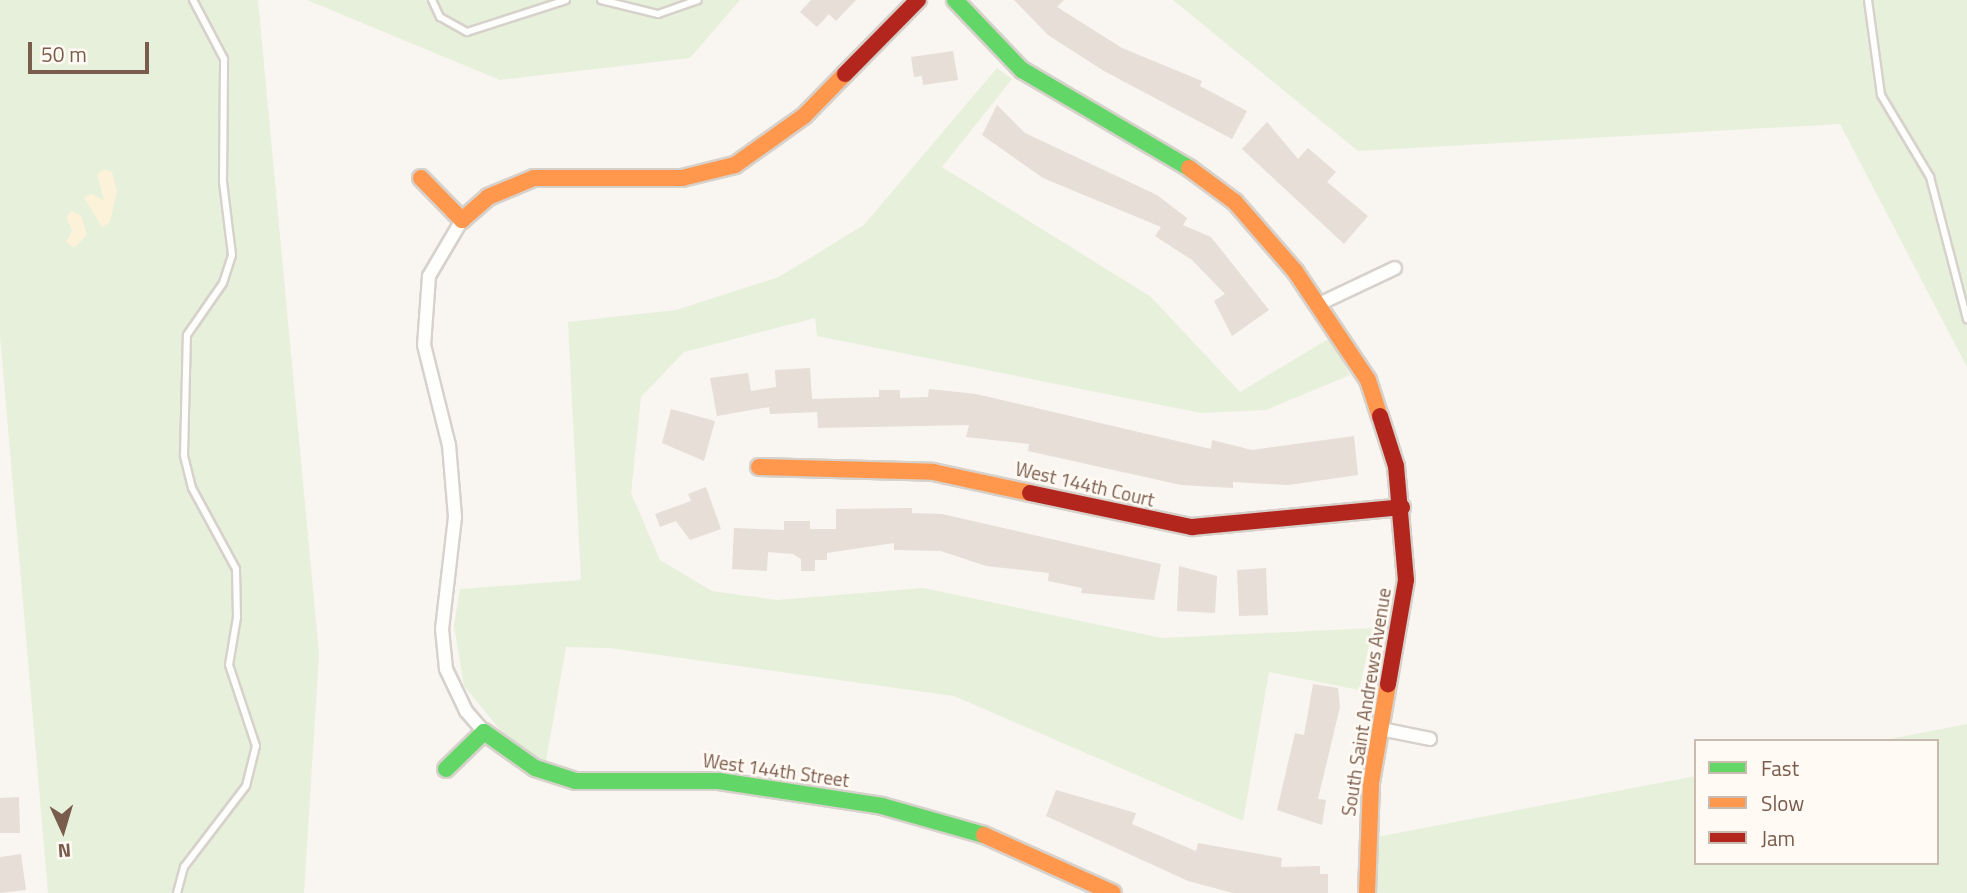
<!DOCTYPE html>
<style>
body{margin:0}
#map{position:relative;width:1967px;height:893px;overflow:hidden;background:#f9f5f0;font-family:"Titillium Web",sans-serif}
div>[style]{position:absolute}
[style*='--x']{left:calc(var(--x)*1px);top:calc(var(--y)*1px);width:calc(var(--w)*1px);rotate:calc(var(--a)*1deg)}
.green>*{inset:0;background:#e7f0db}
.sand>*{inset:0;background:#fbf2d9}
.building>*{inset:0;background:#e6ded7}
.roads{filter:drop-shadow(2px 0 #d7d1cb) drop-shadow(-2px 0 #d7d1cb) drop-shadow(0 2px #d7d1cb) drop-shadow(0 -2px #d7d1cb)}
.lane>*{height:6px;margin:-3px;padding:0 3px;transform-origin:3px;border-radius:3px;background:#fefefd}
.street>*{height:12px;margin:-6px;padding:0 6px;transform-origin:6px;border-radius:6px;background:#fefefd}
.fast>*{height:16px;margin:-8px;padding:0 8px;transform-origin:8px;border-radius:8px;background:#63d668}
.slow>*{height:16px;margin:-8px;padding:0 8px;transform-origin:8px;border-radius:8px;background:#ff974d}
.jam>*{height:16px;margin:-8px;padding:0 8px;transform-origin:8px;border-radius:8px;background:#b3261e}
span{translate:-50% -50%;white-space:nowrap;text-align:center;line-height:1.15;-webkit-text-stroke:5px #fffaf3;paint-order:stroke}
.street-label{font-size:19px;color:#7a5c4d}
.legend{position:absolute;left:1694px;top:739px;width:245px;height:126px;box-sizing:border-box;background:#fffaf3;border:2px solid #cabbb1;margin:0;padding:9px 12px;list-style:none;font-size:21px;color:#7a5c4d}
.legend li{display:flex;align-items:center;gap:14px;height:35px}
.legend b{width:35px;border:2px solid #cabbb1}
.north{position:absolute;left:28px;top:795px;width:70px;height:70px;-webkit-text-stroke:5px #fffaf3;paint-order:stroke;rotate:176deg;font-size:19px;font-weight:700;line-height:28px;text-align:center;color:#7a5c4d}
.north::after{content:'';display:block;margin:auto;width:24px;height:32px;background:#7a5c4d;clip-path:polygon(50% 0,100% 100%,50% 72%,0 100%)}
.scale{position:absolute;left:28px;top:42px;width:121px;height:32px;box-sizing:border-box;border:4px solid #7a5c4d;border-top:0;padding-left:9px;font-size:21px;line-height:24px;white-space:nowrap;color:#7a5c4d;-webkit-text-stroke:5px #fffaf3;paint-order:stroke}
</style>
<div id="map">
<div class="green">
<i style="clip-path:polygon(0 0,258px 0,319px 654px,304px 893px,48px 893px,0 335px)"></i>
<i style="clip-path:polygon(307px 0,740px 0,690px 58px,500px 80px)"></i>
<i style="clip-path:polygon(1173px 0,1967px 0,1967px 367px,1840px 124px,1358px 151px)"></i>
<i style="clip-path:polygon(997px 68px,1012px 79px,942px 167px,1151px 297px,1240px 392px,1330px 338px,1350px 375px,1266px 410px,1201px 413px,817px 336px,815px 318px,684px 352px,641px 397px,631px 493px,660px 560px,712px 591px,777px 600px,923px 588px,1162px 638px,1373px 628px,1359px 690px,1269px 672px,1243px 821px,954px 696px,609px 648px,566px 647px,546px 761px,511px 743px,464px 686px,454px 626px,460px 589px,581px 580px,568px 322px,676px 310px,779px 277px,864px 225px)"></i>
<i style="clip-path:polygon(1967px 724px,1967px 893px,1367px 893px,1366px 839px,1696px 776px,1696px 863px,1937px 863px,1937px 741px,1880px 741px)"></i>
</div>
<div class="sand">
<i style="clip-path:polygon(104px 169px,112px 172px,117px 191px,110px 222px,102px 227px,84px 198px,91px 194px,104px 200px,97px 174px)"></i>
<i style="clip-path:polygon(72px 211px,81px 216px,87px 235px,74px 248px,66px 242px,72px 231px,66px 217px)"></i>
</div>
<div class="building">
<i style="clip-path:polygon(811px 0,856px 0,836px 21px,829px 14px,817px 27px,800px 12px)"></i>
<i style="clip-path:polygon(1014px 0,1064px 0,1057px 7px,1122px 48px,1202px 81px,1200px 86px,1247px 111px,1232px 139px,1104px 71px,1048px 35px)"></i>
<i style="clip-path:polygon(953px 51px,958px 80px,923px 85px,922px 76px,914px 77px,911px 57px)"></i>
<i style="clip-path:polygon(997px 105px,1025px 133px,1157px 195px,1187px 218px,1183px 225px,1211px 237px,1269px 310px,1232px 336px,1214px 301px,1225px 294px,1192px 260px,1155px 236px,1161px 227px,1043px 178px,982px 135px)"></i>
<i style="clip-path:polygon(1267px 122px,1298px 159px,1308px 148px,1336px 172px,1327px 182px,1368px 216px,1344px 244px,1242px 149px)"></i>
<i style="clip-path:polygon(810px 368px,812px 399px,879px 397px,879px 390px,900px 390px,900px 398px,928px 397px,929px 389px,976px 394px,1211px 449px,1212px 440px,1252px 450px,1354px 436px,1358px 475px,1288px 485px,1233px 482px,1233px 488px,1181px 485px,1028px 451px,1029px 444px,966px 437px,969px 425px,818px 428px,817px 412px,770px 414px,769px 407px,717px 416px,710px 378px,748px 373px,751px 391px,776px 387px,775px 370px)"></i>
<i style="clip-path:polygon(671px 409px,715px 421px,704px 461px,662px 443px)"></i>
<i style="clip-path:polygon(706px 487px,721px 529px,690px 540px,676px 521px,660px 527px,655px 514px,691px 501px,688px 494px)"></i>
<i style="clip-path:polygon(912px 508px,912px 513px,942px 514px,1161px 564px,1154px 600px,1081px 593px,1082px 588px,1048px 581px,1049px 573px,986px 566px,941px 551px,894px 550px,894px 543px,827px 553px,827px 560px,815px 560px,815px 571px,801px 571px,801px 559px,793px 554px,768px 552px,767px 571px,732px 569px,734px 528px,784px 530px,784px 521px,810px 521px,810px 529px,836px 529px,836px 509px)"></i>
<i style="clip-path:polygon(1179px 566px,1217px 576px,1215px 613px,1177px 611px)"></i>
<i style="clip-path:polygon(1266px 568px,1268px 615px,1239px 616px,1237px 570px)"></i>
<i style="clip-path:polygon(1313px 684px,1338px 688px,1340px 707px,1318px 799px,1326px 800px,1322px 825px,1277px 810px,1295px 733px,1304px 735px)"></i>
<i style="clip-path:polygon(1056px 790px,1136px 813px,1132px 824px,1196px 851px,1198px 843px,1282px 858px,1281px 867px,1320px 866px,1320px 874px,1328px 874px,1328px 893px,1233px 893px,1188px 881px,1046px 816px)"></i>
<i style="clip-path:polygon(19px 797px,20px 833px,0 833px,0 798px)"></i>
<i style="clip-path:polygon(21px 854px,26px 890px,0 893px,0 857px)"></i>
</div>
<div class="roads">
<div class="lane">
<i style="--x:432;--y:0;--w:19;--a:65"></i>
<i style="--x:440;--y:17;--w:31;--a:29"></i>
<i style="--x:467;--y:32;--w:104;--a:-17.9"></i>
<i style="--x:601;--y:0;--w:59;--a:13.8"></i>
<i style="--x:658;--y:14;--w:42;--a:-19.3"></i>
<i style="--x:1868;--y:0;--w:96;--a:82.2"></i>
<i style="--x:1881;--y:95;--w:96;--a:59.1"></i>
<i style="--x:1930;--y:177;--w:147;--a:75.4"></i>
<i style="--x:177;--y:893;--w:27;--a:-75"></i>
<i style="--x:184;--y:867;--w:102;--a:-52.6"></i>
<i style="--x:246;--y:786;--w:41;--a:-76"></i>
<i style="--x:256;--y:746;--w:85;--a:-108.4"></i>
<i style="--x:229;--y:665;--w:49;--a:-80.5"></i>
<i style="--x:237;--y:617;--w:48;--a:-91.2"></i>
<i style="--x:236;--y:569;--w:92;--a:-118.5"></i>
<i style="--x:192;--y:488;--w:34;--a:-104"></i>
<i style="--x:184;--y:455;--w:120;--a:-88.6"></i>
<i style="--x:187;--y:335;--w:63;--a:-55.3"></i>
<i style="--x:223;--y:283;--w:29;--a:-72"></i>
<i style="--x:232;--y:255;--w:74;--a:-97"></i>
<i style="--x:223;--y:182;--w:123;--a:-89.5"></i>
<i style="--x:224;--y:59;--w:67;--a:-117.7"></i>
</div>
<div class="street">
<i style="--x:462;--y:220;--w:65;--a:120.5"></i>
<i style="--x:429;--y:276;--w:69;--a:94.1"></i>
<i style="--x:424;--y:345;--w:103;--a:76"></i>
<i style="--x:449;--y:445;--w:72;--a:85.2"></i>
<i style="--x:455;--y:517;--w:113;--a:96.6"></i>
<i style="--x:442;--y:629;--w:40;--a:84.3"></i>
<i style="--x:446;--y:669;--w:47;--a:64.5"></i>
<i style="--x:466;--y:711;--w:28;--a:49"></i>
<i style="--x:1319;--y:304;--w:84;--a:-25.3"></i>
<i style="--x:1381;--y:729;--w:50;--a:11.5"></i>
</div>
<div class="fast">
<i style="--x:955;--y:0;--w:97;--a:46.3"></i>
<i style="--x:1022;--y:70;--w:194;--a:30.4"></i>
<i style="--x:446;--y:769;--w:53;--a:-44.2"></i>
<i style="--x:484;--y:732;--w:62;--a:35.2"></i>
<i style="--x:535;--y:768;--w:43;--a:17.6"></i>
<i style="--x:576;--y:781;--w:143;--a:0"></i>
<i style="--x:719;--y:781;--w:165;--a:8.7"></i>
<i style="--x:882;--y:806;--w:106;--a:15.9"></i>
</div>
<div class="slow">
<i style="--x:1189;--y:168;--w:57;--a:36.5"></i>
<i style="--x:1235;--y:202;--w:91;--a:49"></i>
<i style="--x:1295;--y:271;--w:131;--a:56.2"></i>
<i style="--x:1368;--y:380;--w:38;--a:72"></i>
<i style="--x:421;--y:178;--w:59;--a:45.7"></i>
<i style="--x:462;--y:220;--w:35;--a:-41"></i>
<i style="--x:488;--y:197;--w:50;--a:-22.4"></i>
<i style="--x:534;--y:178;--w:148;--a:0"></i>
<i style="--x:682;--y:178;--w:55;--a:-13.8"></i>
<i style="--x:735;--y:165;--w:85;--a:-35.4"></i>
<i style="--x:804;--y:116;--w:59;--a:-45.7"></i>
<i style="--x:759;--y:467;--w:174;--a:1.6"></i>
<i style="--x:933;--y:472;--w:99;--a:12.2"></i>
<i style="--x:984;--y:835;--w:141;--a:24.2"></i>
<i style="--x:1367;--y:893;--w:110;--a:-87.9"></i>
<i style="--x:1371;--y:783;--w:100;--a:-80.3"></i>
</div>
<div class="jam">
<i style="--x:845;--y:74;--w:104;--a:-45.4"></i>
<i style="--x:1380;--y:416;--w:52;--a:72.3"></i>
<i style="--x:1396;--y:466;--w:114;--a:85"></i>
<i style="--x:1406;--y:580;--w:106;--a:99.8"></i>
<i style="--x:1030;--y:493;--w:166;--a:11.9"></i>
<i style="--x:1192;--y:527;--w:211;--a:-5.4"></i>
</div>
</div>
<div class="street-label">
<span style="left:1085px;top:484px;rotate:13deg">West 144th Court</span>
<span style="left:1366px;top:702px;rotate:-81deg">South Saint Andrews Avenue</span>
<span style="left:776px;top:770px;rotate:8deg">West 144th Street</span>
</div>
<ul class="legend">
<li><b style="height:9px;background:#63d668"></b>Fast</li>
<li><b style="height:9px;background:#ff974d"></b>Slow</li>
<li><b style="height:9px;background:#b3261e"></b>Jam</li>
</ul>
<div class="north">N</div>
<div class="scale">50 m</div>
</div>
